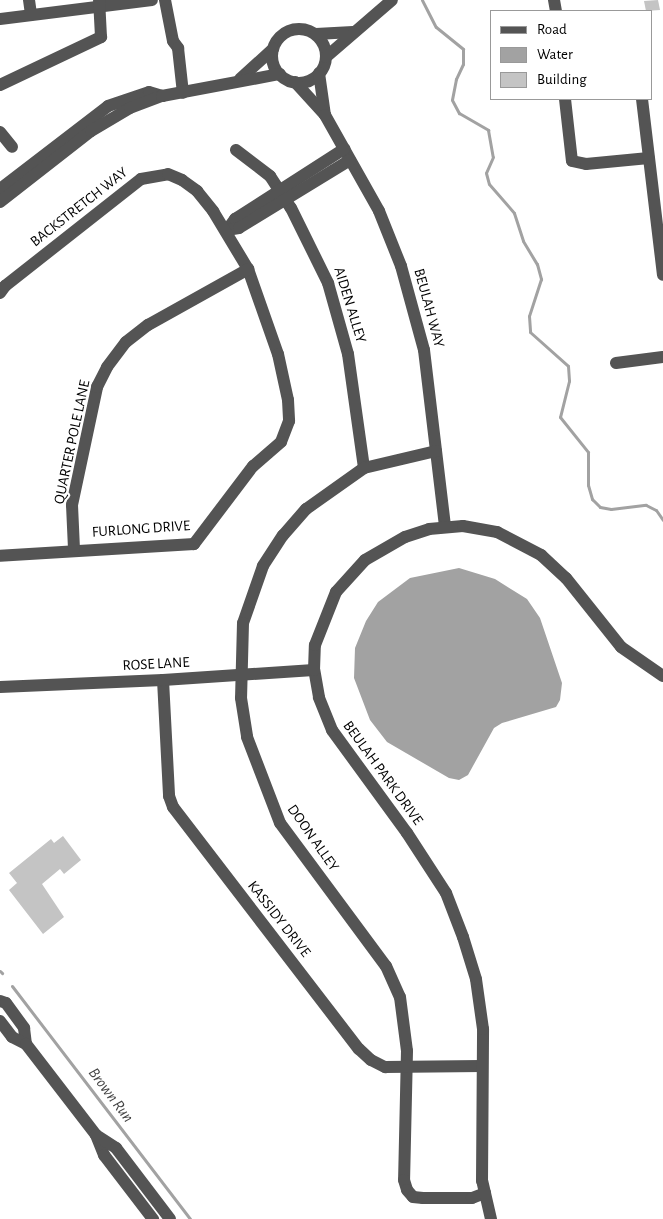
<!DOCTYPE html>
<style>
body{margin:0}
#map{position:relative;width:663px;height:1219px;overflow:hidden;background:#fff;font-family:"Alegreya Sans",sans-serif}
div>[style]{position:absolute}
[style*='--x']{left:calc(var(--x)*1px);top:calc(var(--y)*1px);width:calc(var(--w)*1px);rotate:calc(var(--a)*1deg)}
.water>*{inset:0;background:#a2a2a2}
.stream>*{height:3px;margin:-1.5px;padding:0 1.5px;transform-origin:1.5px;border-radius:1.5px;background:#a2a2a2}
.building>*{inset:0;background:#c4c4c4}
.minor>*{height:12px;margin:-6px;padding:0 6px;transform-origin:6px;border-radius:6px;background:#545454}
.minor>.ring{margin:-6px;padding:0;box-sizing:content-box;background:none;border:12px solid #545454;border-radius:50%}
span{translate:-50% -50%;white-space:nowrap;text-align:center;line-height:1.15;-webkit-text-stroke:4px #fff;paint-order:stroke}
.street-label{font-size:15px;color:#000}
.water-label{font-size:16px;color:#434343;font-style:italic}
.legend{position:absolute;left:490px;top:10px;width:162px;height:90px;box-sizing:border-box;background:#fff;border:1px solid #999;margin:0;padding:6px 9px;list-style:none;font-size:15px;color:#000}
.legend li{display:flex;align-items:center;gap:10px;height:25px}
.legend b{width:25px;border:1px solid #999}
</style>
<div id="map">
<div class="water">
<i style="clip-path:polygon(459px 568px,495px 579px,527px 599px,540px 618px,562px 683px,560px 700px,556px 707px,502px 723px,494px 728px,468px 775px,459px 780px,449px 778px,387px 742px,370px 720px,354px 678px,355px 648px,366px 621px,378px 602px,410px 578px)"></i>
</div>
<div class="stream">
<i style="--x:422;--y:0;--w:30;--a:63"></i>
<i style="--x:436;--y:27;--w:35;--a:39"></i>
<i style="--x:463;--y:49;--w:15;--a:90"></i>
<i style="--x:463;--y:64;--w:17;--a:115"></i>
<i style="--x:456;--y:79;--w:21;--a:101"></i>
<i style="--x:452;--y:100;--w:15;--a:62"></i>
<i style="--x:459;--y:113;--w:34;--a:30"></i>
<i style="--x:488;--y:130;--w:27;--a:80"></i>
<i style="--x:493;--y:157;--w:17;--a:114"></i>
<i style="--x:486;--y:173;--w:11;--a:75"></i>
<i style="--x:489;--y:184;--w:38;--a:49"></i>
<i style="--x:514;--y:213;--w:29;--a:72"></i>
<i style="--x:523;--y:241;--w:27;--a:59"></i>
<i style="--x:537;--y:264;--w:16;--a:75"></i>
<i style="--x:541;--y:279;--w:39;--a:108"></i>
<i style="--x:529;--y:316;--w:16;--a:86"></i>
<i style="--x:530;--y:332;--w:51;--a:41.8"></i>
<i style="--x:568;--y:366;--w:15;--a:86"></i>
<i style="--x:569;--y:381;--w:37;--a:104"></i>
<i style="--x:560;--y:417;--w:45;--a:51.3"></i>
<i style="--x:588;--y:452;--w:33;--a:90"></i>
<i style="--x:588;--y:485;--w:15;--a:74"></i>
<i style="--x:592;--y:499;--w:11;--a:45"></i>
<i style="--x:600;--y:507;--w:11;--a:10"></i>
<i style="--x:611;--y:509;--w:35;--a:-7"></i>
<i style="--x:646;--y:505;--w:11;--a:27"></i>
<i style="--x:656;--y:510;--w:12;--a:55"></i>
<i style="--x:0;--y:971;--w:3;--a:45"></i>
<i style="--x:12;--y:986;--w:293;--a:52.6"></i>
</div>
<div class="building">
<i style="clip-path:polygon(658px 0,660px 10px,646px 11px,644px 1px)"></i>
<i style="clip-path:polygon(63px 836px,81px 860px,64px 874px,60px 869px,42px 884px,64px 917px,43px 934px,9px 890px,17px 883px,9px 873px,51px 839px,54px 843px)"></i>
</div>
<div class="minor">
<i style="--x:29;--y:0;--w:15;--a:82"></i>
<i style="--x:165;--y:0;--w:42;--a:79"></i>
<i style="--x:173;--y:41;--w:9;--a:54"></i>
<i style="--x:178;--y:48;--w:45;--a:83.7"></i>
<i style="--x:554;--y:0;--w:11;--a:80"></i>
<i style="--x:0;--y:19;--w:153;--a:-7.1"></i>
<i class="ring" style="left:272px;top:29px;width:42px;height:42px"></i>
<i style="--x:316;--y:34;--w:37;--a:-3"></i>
<i style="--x:326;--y:57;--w:87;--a:-40.8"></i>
<i style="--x:319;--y:73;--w:42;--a:81.9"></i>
<i style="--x:240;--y:79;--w:45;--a:-42.3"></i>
<i style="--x:295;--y:82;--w:45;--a:47.7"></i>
<i style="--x:325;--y:115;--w:110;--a:60.6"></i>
<i style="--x:379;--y:211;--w:59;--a:68.2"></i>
<i style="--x:401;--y:266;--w:87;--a:74.7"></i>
<i style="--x:424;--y:350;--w:177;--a:83.2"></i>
<i style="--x:0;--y:85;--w:112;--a:-25.4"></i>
<i style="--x:101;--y:37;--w:37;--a:-93"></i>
<i style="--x:565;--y:99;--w:62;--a:83.6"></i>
<i style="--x:572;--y:161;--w:14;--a:12"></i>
<i style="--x:586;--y:164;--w:63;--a:-5.4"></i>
<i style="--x:642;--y:99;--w:177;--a:83.2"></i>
<i style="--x:0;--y:132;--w:19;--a:51"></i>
<i style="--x:236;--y:150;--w:43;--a:37.4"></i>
<i style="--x:270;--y:176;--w:38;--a:57"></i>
<i style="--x:291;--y:208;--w:84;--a:63.7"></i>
<i style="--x:328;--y:283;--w:74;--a:74.3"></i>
<i style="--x:348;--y:354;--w:115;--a:82"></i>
<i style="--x:0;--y:189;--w:136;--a:-37.5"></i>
<i style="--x:108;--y:106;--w:43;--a:-18.9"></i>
<i style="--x:149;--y:92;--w:14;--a:17"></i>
<i style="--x:0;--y:202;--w:115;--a:-38"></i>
<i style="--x:91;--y:131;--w:45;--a:-30.5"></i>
<i style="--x:130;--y:108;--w:34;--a:-21"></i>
<i style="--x:162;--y:96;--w:120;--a:-10.6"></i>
<i style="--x:227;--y:230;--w:14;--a:-54"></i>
<i style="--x:235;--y:219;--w:130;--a:-32.7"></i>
<i style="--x:227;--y:230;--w:12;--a:-9"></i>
<i style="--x:239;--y:228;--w:130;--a:-31.5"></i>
<i style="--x:0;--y:293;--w:9;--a:-54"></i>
<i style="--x:5;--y:286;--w:173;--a:-38.2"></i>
<i style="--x:141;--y:179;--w:27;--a:-10"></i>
<i style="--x:168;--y:174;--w:15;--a:23"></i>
<i style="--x:182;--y:180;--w:19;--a:36"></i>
<i style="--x:197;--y:191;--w:26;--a:51"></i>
<i style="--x:213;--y:211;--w:68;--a:58.9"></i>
<i style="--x:248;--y:269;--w:90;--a:70.6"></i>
<i style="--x:278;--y:354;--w:47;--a:77.7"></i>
<i style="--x:288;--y:400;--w:21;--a:87"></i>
<i style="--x:289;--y:421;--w:22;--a:111"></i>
<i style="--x:281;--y:442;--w:37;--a:139"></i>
<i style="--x:253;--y:466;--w:98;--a:127.1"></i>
<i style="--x:194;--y:544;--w:194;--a:176.5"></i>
<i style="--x:616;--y:363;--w:47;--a:-7.3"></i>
<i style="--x:436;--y:451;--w:74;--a:166.7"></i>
<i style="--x:364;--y:468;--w:71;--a:144.7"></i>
<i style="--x:306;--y:509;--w:35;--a:131"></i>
<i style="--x:283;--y:535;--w:37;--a:123"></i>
<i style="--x:263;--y:566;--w:60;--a:109.3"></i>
<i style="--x:243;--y:623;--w:75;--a:91.5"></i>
<i style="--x:241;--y:698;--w:39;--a:81"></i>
<i style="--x:247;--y:737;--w:92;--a:69"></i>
<i style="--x:280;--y:823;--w:178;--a:53.5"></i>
<i style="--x:386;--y:966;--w:34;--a:66"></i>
<i style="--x:400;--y:997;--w:54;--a:82.6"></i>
<i style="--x:407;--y:1051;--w:129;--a:91.3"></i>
<i style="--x:404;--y:1180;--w:10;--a:73"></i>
<i style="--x:407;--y:1190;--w:9;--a:49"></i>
<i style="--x:413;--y:1197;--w:10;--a:6"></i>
<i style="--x:423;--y:1198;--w:49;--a:0"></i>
<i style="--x:472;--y:1198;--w:14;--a:-21"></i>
<i style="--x:74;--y:549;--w:44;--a:-92.6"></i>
<i style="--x:72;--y:505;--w:121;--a:-78"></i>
<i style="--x:97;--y:387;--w:22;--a:-63"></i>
<i style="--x:107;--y:367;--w:31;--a:-53"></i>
<i style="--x:126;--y:342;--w:28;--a:-38"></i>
<i style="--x:148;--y:325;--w:115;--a:-29.2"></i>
<i style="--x:163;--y:680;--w:116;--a:87"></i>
<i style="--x:169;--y:796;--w:12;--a:70"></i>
<i style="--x:173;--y:807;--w:305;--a:52.5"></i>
<i style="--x:359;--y:1049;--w:16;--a:43"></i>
<i style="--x:371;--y:1060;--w:16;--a:27"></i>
<i style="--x:385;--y:1067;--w:97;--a:-0.6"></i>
<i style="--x:0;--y:687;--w:163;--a:-2.5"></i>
<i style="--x:163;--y:680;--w:151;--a:-3.8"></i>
<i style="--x:0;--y:1001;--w:6;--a:18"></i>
<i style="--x:6;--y:1003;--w:31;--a:54"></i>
<i style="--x:24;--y:1028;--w:16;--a:83"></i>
<i style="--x:0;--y:1021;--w:20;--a:53"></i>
<i style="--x:12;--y:1037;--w:16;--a:27"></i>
<i style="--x:26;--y:1044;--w:115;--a:52.4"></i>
<i style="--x:96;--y:1135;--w:22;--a:68"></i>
<i style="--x:104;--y:1155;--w:81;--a:52.6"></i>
<i style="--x:96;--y:1135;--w:24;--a:33"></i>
<i style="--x:116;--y:1148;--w:89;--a:52.7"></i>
<i style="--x:491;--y:1219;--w:39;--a:-103"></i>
<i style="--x:482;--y:1181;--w:152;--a:-89.6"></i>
<i style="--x:483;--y:1029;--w:50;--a:-98"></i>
<i style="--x:476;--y:979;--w:44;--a:-107.2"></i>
<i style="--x:463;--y:937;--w:47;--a:-111.1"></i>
<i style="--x:446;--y:893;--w:72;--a:-123"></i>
<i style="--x:407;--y:833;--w:127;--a:-126.1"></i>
<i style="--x:332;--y:730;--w:35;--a:-112"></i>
<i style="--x:319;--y:697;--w:27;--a:-100"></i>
<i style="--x:314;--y:670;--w:25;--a:-88"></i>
<i style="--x:315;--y:645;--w:57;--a:-68.4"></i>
<i style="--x:336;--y:592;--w:43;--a:-47.8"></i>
<i style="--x:365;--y:560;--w:46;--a:-29.9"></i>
<i style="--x:405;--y:537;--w:25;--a:-18"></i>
<i style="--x:429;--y:529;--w:34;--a:-5"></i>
<i style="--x:463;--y:526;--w:35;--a:10"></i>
<i style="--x:497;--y:532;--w:50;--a:27.6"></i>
<i style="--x:541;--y:555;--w:34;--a:43"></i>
<i style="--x:566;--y:578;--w:88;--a:51.4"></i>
<i style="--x:621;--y:647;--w:51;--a:34.6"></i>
</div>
<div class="street-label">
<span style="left:79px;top:207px;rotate:-38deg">BACKSTRETCH WAY</span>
<span style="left:350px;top:305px;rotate:73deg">AIDEN ALLEY</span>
<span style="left:429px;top:308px;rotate:75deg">BEULAH WAY</span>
<span style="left:72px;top:442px;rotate:-78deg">QUARTER POLE LANE</span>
<span style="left:141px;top:529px;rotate:-4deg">FURLONG DRIVE</span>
<span style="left:156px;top:664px;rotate:-3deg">ROSE LANE</span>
<span style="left:383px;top:773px;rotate:54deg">BEULAH PARK DRIVE</span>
<span style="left:313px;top:838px;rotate:55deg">DOON ALLEY</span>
<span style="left:279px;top:919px;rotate:52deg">KASSIDY DRIVE</span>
</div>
<div class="water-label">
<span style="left:111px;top:1095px;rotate:53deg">Brown Run</span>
</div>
<ul class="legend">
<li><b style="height:6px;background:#545454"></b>Road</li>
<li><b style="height:14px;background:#a2a2a2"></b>Water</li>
<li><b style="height:14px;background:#c4c4c4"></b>Building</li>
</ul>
</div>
